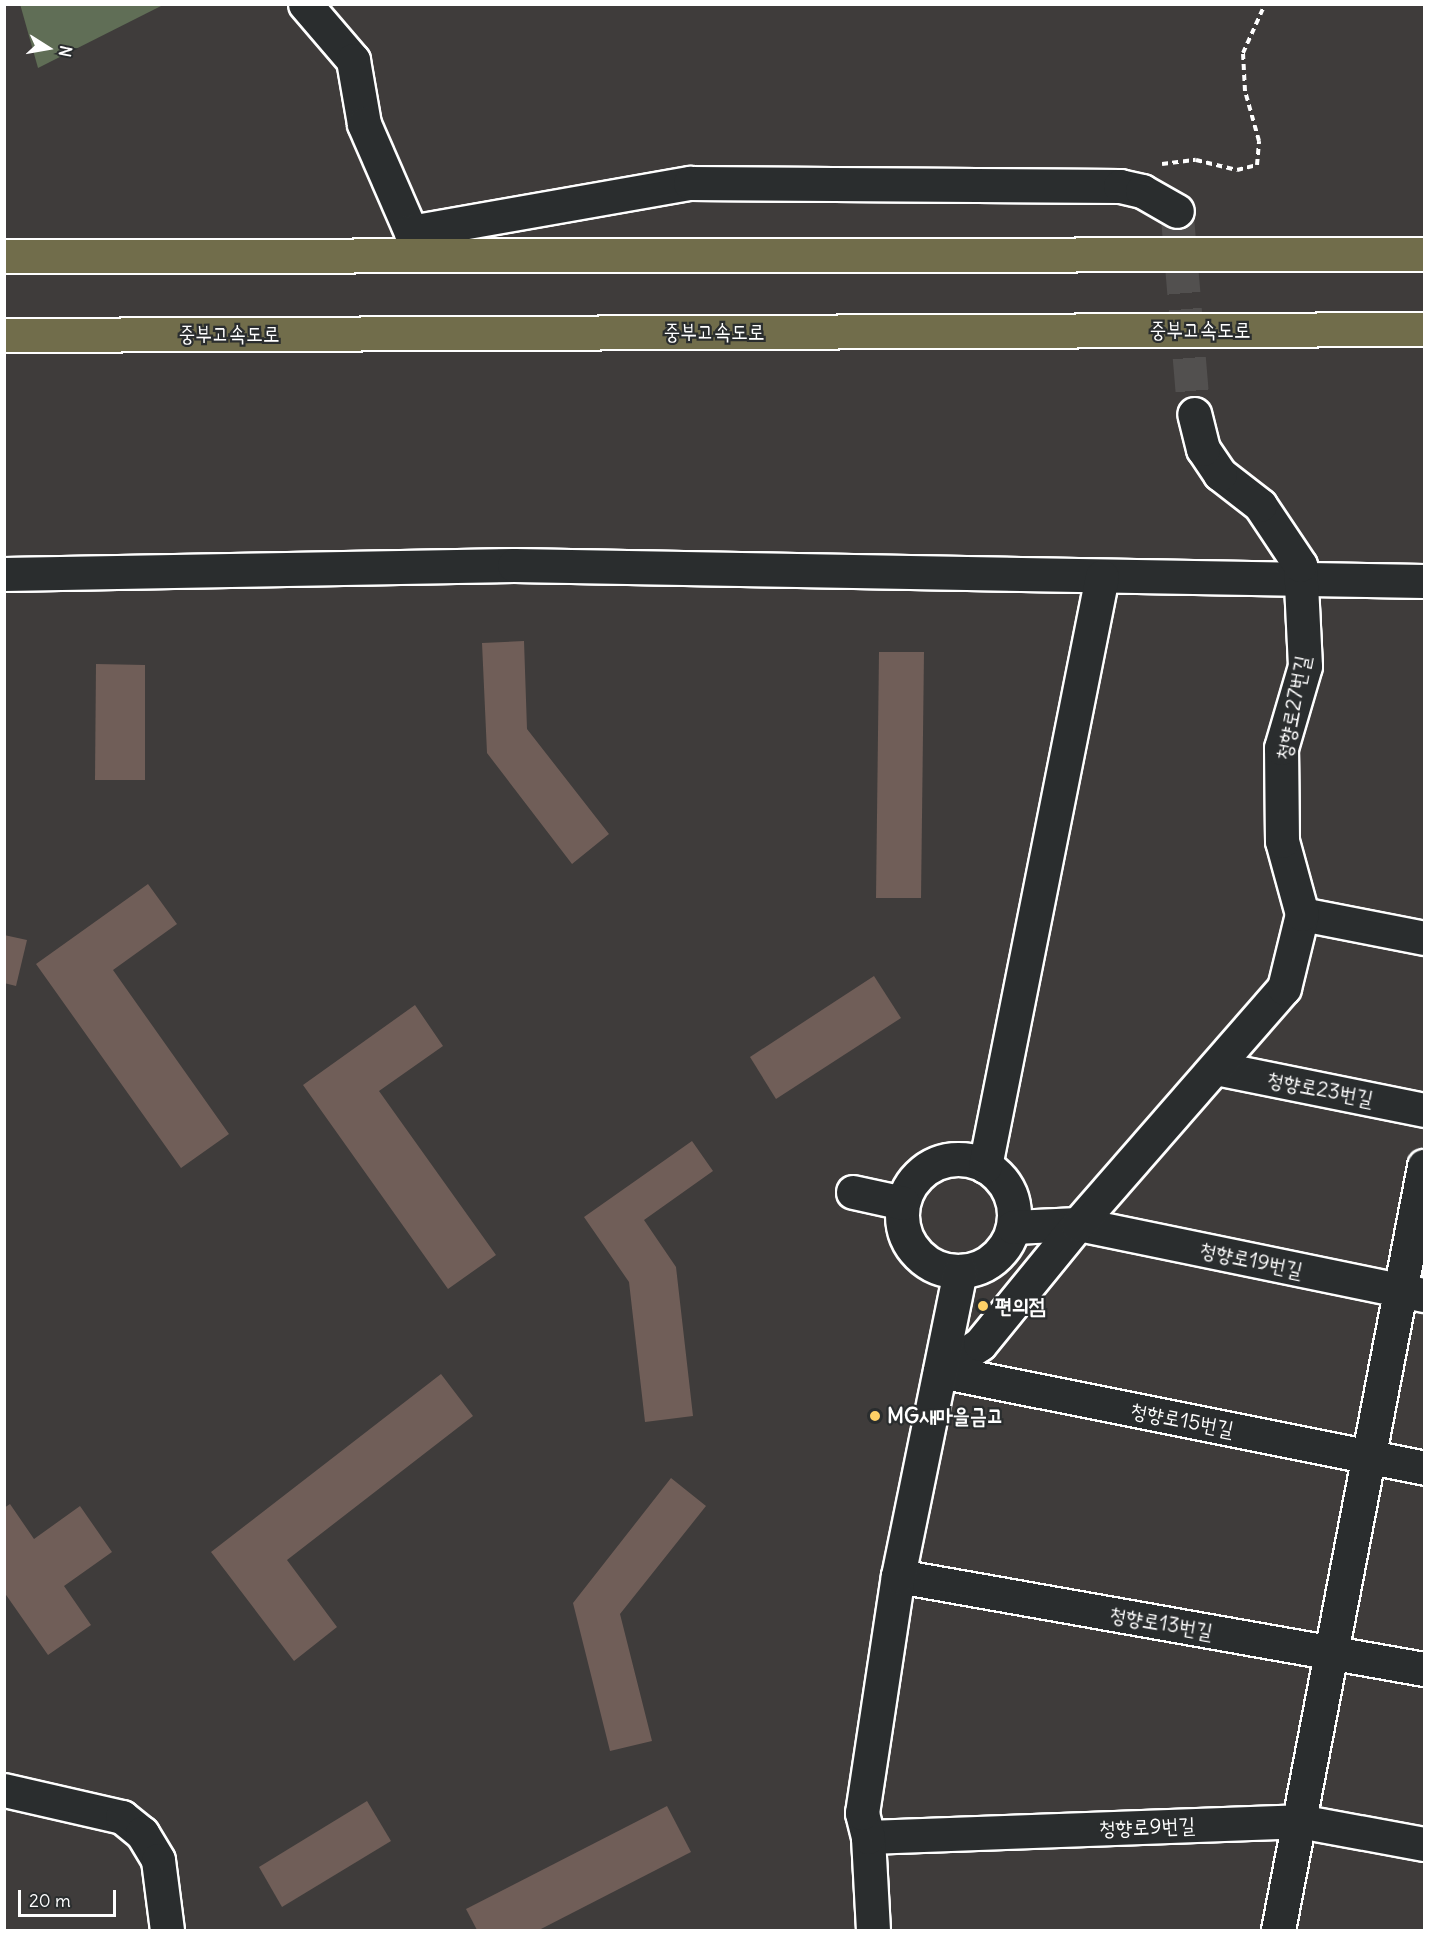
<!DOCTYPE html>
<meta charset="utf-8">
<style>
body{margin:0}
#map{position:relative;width:1429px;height:1935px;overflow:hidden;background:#3f3c3b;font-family:Delius,"Poor Story",sans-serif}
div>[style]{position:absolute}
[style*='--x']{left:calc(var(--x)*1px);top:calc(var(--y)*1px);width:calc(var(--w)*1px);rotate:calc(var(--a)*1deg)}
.green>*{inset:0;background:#606e56}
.building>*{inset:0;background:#705e58}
.minor-tunnel>*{height:33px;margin-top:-16.5px;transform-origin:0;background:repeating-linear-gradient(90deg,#52504f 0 33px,transparent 0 49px)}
.path>*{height:4px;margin-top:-2px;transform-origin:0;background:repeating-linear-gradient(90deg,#fff 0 6px,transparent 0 10.5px)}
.roads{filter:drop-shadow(2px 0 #fff) drop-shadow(-2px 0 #fff) drop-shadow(0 2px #fff) drop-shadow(0 -2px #fff)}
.minor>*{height:33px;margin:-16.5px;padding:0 16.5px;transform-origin:16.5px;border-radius:16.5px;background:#2a2d2e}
.minor>.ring{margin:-16.5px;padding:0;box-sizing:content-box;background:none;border:33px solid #2a2d2e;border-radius:50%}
.highway>*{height:33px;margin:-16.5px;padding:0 16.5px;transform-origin:16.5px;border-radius:16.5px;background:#716d4b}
.dots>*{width:16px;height:16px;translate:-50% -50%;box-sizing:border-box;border:3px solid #2a2d2e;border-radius:50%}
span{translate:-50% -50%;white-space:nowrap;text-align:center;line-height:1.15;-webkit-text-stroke:4.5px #2a2d2e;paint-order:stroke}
.street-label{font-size:21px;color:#fff}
.poi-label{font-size:21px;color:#fff;font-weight:700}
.left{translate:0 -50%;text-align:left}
.frame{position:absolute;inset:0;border:6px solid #fff;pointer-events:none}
.north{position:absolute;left:18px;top:18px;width:60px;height:60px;-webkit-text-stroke:4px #2a2d2e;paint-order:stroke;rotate:101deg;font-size:16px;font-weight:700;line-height:24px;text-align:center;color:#fff}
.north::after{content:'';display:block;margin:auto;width:21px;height:27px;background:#fff;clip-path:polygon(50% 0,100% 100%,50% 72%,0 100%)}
.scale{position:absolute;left:18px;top:1890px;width:98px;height:27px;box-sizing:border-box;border:3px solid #fff;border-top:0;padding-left:8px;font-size:18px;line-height:21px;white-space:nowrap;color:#fff;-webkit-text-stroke:4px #2a2d2e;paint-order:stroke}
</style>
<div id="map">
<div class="green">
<i style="clip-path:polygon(20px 4px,163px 4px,163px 5px,38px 68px)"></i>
</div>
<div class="building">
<i style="clip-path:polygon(524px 641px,527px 729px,609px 834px,572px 864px,487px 753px,482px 643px)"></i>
<i style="clip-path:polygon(879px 652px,924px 652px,921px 898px,876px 898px)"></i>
<i style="clip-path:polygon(96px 664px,145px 665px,145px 780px,95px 780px)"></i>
<i style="clip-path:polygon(148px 884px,177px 924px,113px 970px,229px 1134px,181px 1168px,36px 964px)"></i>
<i style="clip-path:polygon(4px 935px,27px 940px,16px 986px,4px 983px)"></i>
<i style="clip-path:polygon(874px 976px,901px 1018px,776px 1099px,750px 1057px)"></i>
<i style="clip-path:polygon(415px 1005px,443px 1046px,379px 1091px,496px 1255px,448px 1289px,303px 1085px)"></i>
<i style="clip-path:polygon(692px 1141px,713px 1171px,644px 1220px,676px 1267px,693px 1416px,645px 1422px,629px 1282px,584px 1217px)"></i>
<i style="clip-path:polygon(441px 1374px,473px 1416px,287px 1560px,337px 1627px,294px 1661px,211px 1552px)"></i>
<i style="clip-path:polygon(671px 1478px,706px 1506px,620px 1614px,652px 1741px,610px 1751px,573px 1603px)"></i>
<i style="clip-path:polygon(10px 1504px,34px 1539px,80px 1506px,112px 1552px,64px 1586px,91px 1625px,48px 1655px,4px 1592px,4px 1508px)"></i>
<i style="clip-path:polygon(367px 1801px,391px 1841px,282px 1907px,259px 1867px)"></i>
<i style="clip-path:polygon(667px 1806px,691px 1852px,539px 1930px,477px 1930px,466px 1909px)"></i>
</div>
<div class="minor-tunnel">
<i style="--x:1177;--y:211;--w:204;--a:85.2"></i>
</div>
<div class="path">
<i style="--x:1162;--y:164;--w:34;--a:-7"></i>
<i style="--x:1196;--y:160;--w:42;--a:13.7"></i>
<i style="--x:1237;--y:170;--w:21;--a:-14"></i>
<i style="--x:1257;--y:165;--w:24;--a:-85"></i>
<i style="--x:1259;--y:141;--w:52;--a:-105.6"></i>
<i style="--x:1245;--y:91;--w:38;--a:-93"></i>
<i style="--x:1243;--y:53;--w:54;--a:-65.8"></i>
</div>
<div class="roads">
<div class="minor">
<i style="--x:305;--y:4;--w:74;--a:49.4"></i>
<i style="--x:353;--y:60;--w:65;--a:80.2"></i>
<i style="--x:364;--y:124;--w:118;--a:66.5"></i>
<i style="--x:411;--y:232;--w:283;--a:-10"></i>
<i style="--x:690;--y:183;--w:430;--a:0.4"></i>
<i style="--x:1120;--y:186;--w:23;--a:13"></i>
<i style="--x:1142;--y:191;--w:40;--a:29.7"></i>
<i style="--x:4;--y:574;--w:510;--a:-1.01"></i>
<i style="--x:514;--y:565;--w:910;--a:1.01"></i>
<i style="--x:1302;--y:914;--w:124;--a:11.1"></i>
<i style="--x:1216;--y:1068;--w:212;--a:11.4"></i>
<i class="ring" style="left:902px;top:1159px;width:79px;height:79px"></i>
<i style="--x:985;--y:1166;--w:601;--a:-78.78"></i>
<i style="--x:853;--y:1192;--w:51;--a:12.4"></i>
<i style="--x:1013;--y:1227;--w:65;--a:-2.6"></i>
<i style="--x:1078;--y:1224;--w:353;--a:11.6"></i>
<i style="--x:940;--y:1371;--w:48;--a:-34"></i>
<i style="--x:980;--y:1344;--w:155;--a:-50.8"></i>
<i style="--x:1078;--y:1224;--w:313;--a:-48.9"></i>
<i style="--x:1284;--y:988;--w:76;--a:-76.3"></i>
<i style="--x:1302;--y:914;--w:76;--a:-105.3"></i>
<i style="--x:1282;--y:841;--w:93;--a:-90.6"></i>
<i style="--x:1281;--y:748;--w:85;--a:-73.7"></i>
<i style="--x:1305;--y:666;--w:101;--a:-92.8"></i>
<i style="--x:1300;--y:565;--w:72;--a:-123.7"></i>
<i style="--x:1260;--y:505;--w:51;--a:-142.2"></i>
<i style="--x:1220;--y:474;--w:30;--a:-124"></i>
<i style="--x:1203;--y:449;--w:36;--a:-104"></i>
<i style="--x:940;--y:1371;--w:494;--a:11.3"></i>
<i style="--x:898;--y:1576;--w:534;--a:10.03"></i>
<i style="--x:4;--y:1790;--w:121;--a:12.9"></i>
<i style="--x:122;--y:1817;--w:26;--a:39"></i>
<i style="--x:142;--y:1833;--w:31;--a:59"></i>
<i style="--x:158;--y:1860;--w:71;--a:82.7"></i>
<i style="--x:868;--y:1837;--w:431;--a:-2.1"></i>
<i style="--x:1299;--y:1821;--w:127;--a:10.4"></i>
<i style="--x:873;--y:1930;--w:93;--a:-93.1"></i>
<i style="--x:868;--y:1837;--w:25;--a:-104"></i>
<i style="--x:862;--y:1813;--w:240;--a:-81.4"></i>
<i style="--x:898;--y:1576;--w:311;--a:-78.5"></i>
<i style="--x:1278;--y:1930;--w:778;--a:-79.18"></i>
</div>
<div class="highway">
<i style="--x:4;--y:256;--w:1420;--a:-0.08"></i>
<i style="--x:4;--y:335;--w:1420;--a:-0.24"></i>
</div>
</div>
<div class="dots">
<i style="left:983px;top:1306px;background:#ffd166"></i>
<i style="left:875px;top:1416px;background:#ffd166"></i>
</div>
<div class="street-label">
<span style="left:1200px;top:330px">중부고속도로</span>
<span style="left:714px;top:332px">중부고속도로</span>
<span style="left:229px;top:334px">중부고속도로</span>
<span style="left:1293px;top:708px;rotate:-79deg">청향로27번길</span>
<span style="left:1320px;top:1089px;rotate:11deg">청향로23번길</span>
<span style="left:1251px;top:1260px;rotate:12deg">청향로19번길</span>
<span style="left:1182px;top:1420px;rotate:11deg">청향로15번길</span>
<span style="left:1161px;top:1623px;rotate:10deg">청향로13번길</span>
<span style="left:1147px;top:1827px;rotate:-2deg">청향로9번길</span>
</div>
<div class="poi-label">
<span class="left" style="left:995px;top:1306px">편의점</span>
<span class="left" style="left:887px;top:1416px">MG새마을금고</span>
</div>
<div class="frame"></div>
<div class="north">N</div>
<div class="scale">20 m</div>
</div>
